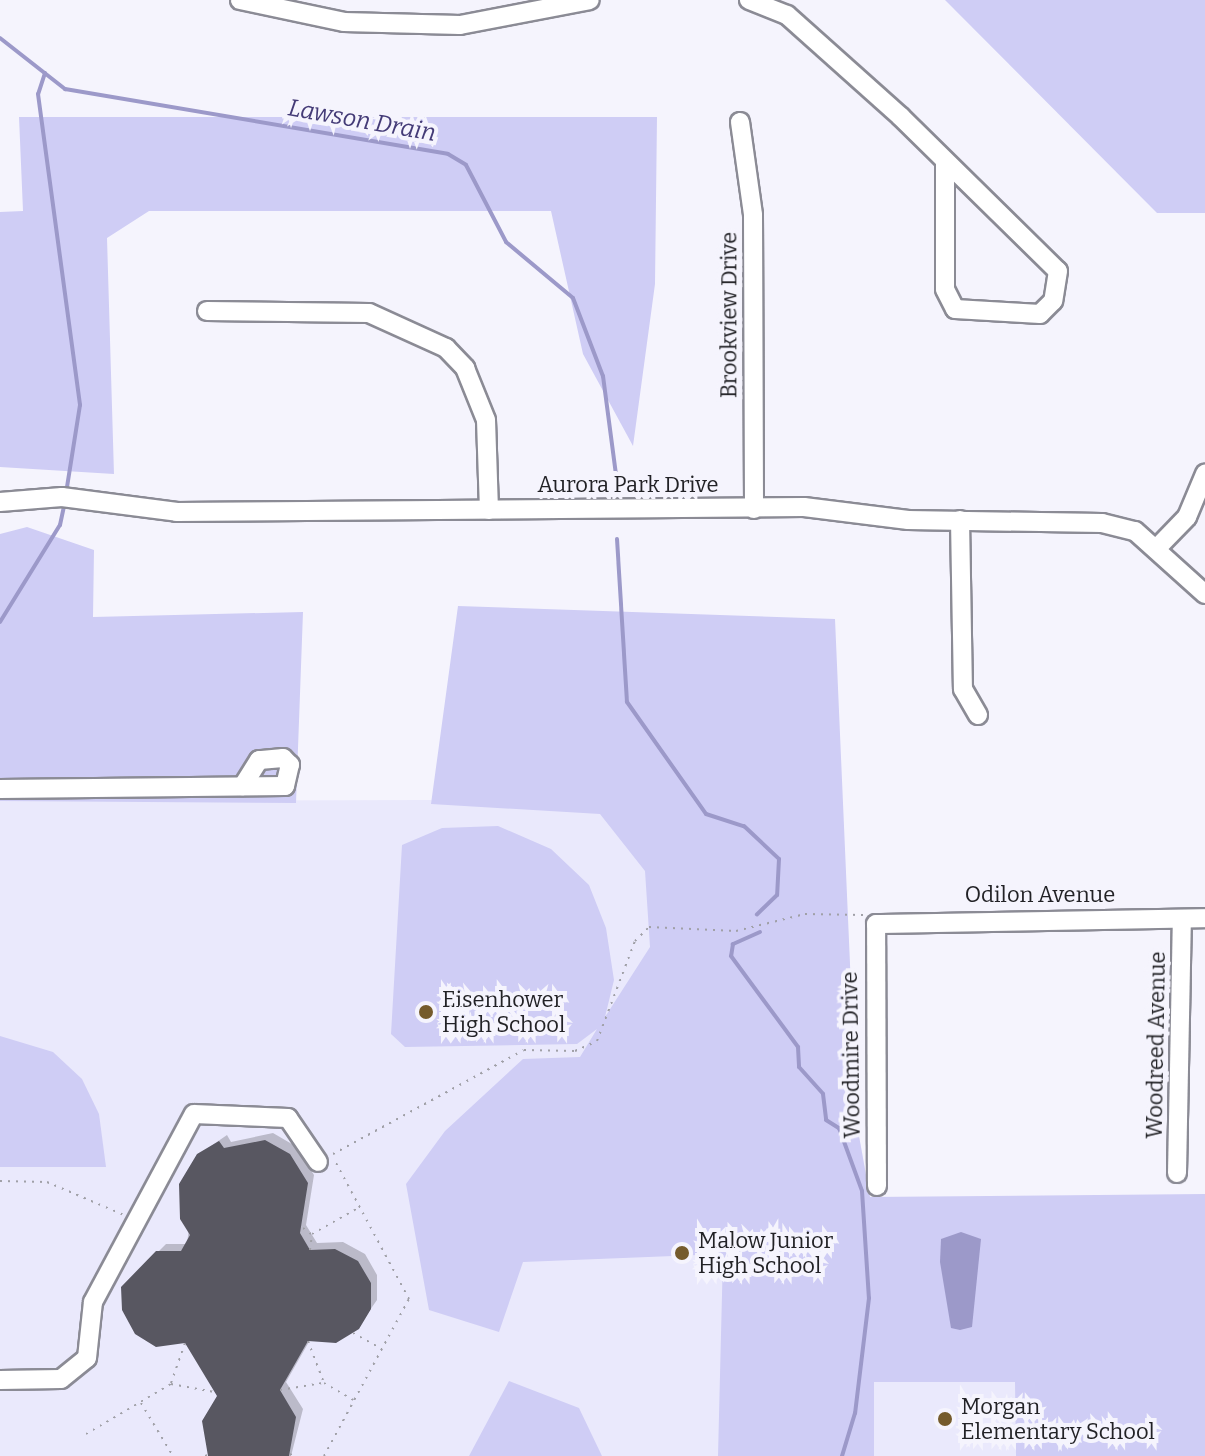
<!DOCTYPE html>
<style>
body{margin:0}
#map{position:relative;width:1205px;height:1456px;overflow:hidden;background:#f5f4fd;font-family:Bitter,serif}
div>[style]{position:absolute}
[style*='--x']{left:calc(var(--x)*1px);top:calc(var(--y)*1px);width:calc(var(--w)*1px);rotate:calc(var(--a)*1deg)}
.built>*{inset:0;background:#eae9fc}
.green>*{inset:0;background:#cfcdf5}
.water>*{inset:0;background:#9c99c9}
.shadow>*{inset:0;background:#0003}
.stream>*{height:4px;margin:-2px;padding:0 2px;transform-origin:2px;border-radius:2px;background:#9c99c9}
.building>*{inset:0;background:#585761}
.path>*{height:2px;margin-top:-1px;transform-origin:0;background:repeating-linear-gradient(90deg,#a0a0a7 0 2px,transparent 0 8px)}
.roads{filter:drop-shadow(2px 0 #8b8b95) drop-shadow(-2px 0 #8b8b95) drop-shadow(0 2px #8b8b95) drop-shadow(0 -2px #8b8b95)}
.minor>*{height:18px;margin:-9px;padding:0 9px;transform-origin:9px;border-radius:9px;background:#fff}
.dots>*{width:22px;height:22px;translate:-50% -50%;box-sizing:border-box;border:4px solid #f5f4fd;border-radius:50%}
span{translate:-50% -50%;white-space:nowrap;text-align:center;line-height:1.15;-webkit-text-stroke:8px #f5f4fd;paint-order:stroke}
.street-label{font-size:22px;color:#222226}
.poi-label{font-size:22px;color:#222226}
.left{translate:0 -50%;text-align:left}
.water-label{font-size:24px;color:#443b77;font-style:italic}
</style>
<div id="map">
<div class="built">
<i style="clip-path:polygon(842px 799px,857px 1125px,870px 1197px,874px 1382px,1016px 1382px,1016px 1456px,0 1456px,0 801px)"></i>
</div>
<div class="green">
<i style="clip-path:polygon(945px 0,1205px 0,1205px 213px,1157px 213px)"></i>
<i style="clip-path:polygon(19px 117px,657px 117px,655px 284px,633px 446px,583px 354px,551px 211px,149px 211px,107px 238px,114px 474px,0 467px,0 212px,23px 211px)"></i>
<i style="clip-path:polygon(27px 527px,94px 550px,93px 617px,303px 612px,296px 803px,0 801px,0 534px)"></i>
<i style="clip-path:polygon(458px 606px,835px 619px,857px 1125px,870px 1197px,1205px 1194px,1205px 1456px,1016px 1456px,1015px 1382px,874px 1382px,874px 1456px,718px 1456px,723px 1254px,523px 1262px,499px 1332px,429px 1310px,406px 1184px,445px 1131px,523px 1059px,580px 1057px,597px 1029px,577px 1044px,405px 1047px,391px 1034px,402px 845px,442px 828px,498px 826px,551px 849px,589px 885px,606px 928px,614px 980px,605px 1017px,650px 947px,645px 871px,600px 814px,431px 804px)"></i>
<i style="clip-path:polygon(0 1036px,53px 1052px,82px 1079px,99px 1114px,106px 1167px,0 1167px)"></i>
<i style="clip-path:polygon(509px 1381px,579px 1408px,602px 1456px,469px 1456px)"></i>
</div>
<div class="water">
<i style="clip-path:polygon(961px 1232px,981px 1239px,972px 1327px,960px 1330px,951px 1328px,940px 1262px,941px 1239px)"></i>
</div>
<div class="shadow">
<i style="clip-path:polygon(273px 1133px,297px 1147px,314px 1175px,306px 1225px,317px 1243px,343px 1242px,365px 1254px,377px 1275px,377px 1300px,358px 1327px,310px 1340px,286px 1382px,303px 1409px,291px 1456px,211px 1456px,204px 1421px,219px 1396px,186px 1341px,123px 1287px,166px 1244px,187px 1244px,198px 1155px,227px 1135px,231px 1142px)"></i>
</div>
<div class="stream">
<i style="--x:0;--y:38;--w:83;--a:38.1"></i>
<i style="--x:65;--y:89;--w:388;--a:9.6"></i>
<i style="--x:448;--y:154;--w:21;--a:31"></i>
<i style="--x:466;--y:165;--w:87;--a:62.5"></i>
<i style="--x:506;--y:242;--w:87;--a:39.9"></i>
<i style="--x:573;--y:298;--w:84;--a:69"></i>
<i style="--x:603;--y:376;--w:107;--a:82.5"></i>
<i style="--x:45;--y:73;--w:22;--a:108"></i>
<i style="--x:38;--y:94;--w:314;--a:82.3"></i>
<i style="--x:80;--y:405;--w:89;--a:99"></i>
<i style="--x:617;--y:539;--w:163;--a:86.5"></i>
<i style="--x:627;--y:702;--w:137;--a:54.8"></i>
<i style="--x:706;--y:814;--w:40;--a:18"></i>
<i style="--x:744;--y:826;--w:48;--a:43.3"></i>
<i style="--x:779;--y:859;--w:36;--a:93"></i>
<i style="--x:777;--y:895;--w:28;--a:136"></i>
<i style="--x:0;--y:622;--w:114;--a:-58.3"></i>
<i style="--x:60;--y:525;--w:24;--a:-78"></i>
<i style="--x:760;--y:932;--w:30;--a:156"></i>
<i style="--x:733;--y:944;--w:12;--a:99"></i>
<i style="--x:731;--y:956;--w:113;--a:53.6"></i>
<i style="--x:798;--y:1047;--w:20;--a:87"></i>
<i style="--x:799;--y:1067;--w:36;--a:48"></i>
<i style="--x:823;--y:1094;--w:26;--a:83"></i>
<i style="--x:826;--y:1120;--w:15;--a:32"></i>
<i style="--x:839;--y:1128;--w:67;--a:69.9"></i>
<i style="--x:862;--y:1191;--w:107;--a:86.3"></i>
<i style="--x:869;--y:1298;--w:116;--a:96.9"></i>
<i style="--x:855;--y:1413;--w:45;--a:106.8"></i>
</div>
<div class="building">
<i style="clip-path:polygon(265px 1140px,290px 1154px,308px 1183px,300px 1233px,310px 1250px,335px 1249px,358px 1261px,371px 1283px,371px 1309px,359px 1329px,336px 1343px,308px 1341px,280px 1390px,296px 1417px,289px 1456px,208px 1456px,202px 1421px,217px 1396px,185px 1343px,156px 1347px,135px 1334px,122px 1310px,121px 1287px,156px 1251px,181px 1251px,190px 1235px,180px 1219px,179px 1184px,197px 1154px,219px 1141px,224px 1148px)"></i>
</div>
<div class="path">
<i style="--x:333;--y:1154;--w:217;--a:-28.6"></i>
<i style="--x:524;--y:1050;--w:51;--a:1.1"></i>
<i style="--x:575;--y:1051;--w:24;--a:-24"></i>
<i style="--x:597;--y:1041;--w:107;--a:-69.2"></i>
<i style="--x:635;--y:941;--w:20;--a:-45"></i>
<i style="--x:649;--y:927;--w:87;--a:2.6"></i>
<i style="--x:736;--y:931;--w:71;--a:-13.8"></i>
<i style="--x:805;--y:914;--w:58;--a:1"></i>
<i style="--x:0;--y:1181;--w:47;--a:1.2"></i>
<i style="--x:47;--y:1182;--w:84;--a:23.2"></i>
<i style="--x:303;--y:1228;--w:10;--a:37"></i>
<i style="--x:310;--y:1250;--w:16;--a:-83"></i>
<i style="--x:312;--y:1234;--w:55;--a:-29.4"></i>
<i style="--x:353;--y:1333;--w:33;--a:29"></i>
<i style="--x:308;--y:1341;--w:45;--a:69.1"></i>
<i style="--x:324;--y:1383;--w:34;--a:30"></i>
<i style="--x:171;--y:1383;--w:42;--a:-70.7"></i>
<i style="--x:280;--y:1390;--w:43;--a:-9.5"></i>
<i style="--x:141;--y:1403;--w:62;--a:58.9"></i>
<i style="--x:86;--y:1434;--w:99;--a:-30.5"></i>
<i style="--x:171;--y:1384;--w:44;--a:10.5"></i>
<i style="--x:290;--y:1454;--w:4;--a:27"></i>
<i style="--x:205;--y:1456;--w:3;--a:-18"></i>
<i style="--x:324;--y:1456;--w:179;--a:-61.6"></i>
<i style="--x:409;--y:1299;--w:159;--a:-118.2"></i>
</div>
<div class="roads">
<div class="minor">
<i style="--x:240;--y:0;--w:106;--a:11.9"></i>
<i style="--x:344;--y:22;--w:116;--a:1.5"></i>
<i style="--x:460;--y:25;--w:132;--a:-10.9"></i>
<i style="--x:749;--y:0;--w:41;--a:21.5"></i>
<i style="--x:787;--y:15;--w:152;--a:41.8"></i>
<i style="--x:900;--y:116;--w:221;--a:44.5"></i>
<i style="--x:1058;--y:271;--w:30;--a:99"></i>
<i style="--x:1053;--y:301;--w:18;--a:135"></i>
<i style="--x:1040;--y:314;--w:85;--a:-176.6"></i>
<i style="--x:955;--y:309;--w:22;--a:-117"></i>
<i style="--x:945;--y:289;--w:128;--a:-90"></i>
<i style="--x:740;--y:122;--w:94;--a:82"></i>
<i style="--x:753;--y:215;--w:294;--a:89.8"></i>
<i style="--x:207;--y:311;--w:162;--a:0.7"></i>
<i style="--x:369;--y:313;--w:85;--a:24.4"></i>
<i style="--x:446;--y:348;--w:28;--a:46"></i>
<i style="--x:465;--y:368;--w:56;--a:68"></i>
<i style="--x:486;--y:420;--w:90;--a:88.1"></i>
<i style="--x:0;--y:502;--w:62;--a:-4.6"></i>
<i style="--x:62;--y:497;--w:116;--a:7.4"></i>
<i style="--x:177;--y:512;--w:627;--a:-0.46"></i>
<i style="--x:804;--y:507;--w:105;--a:7.1"></i>
<i style="--x:908;--y:520;--w:194;--a:0.9"></i>
<i style="--x:1102;--y:523;--w:34;--a:14"></i>
<i style="--x:1135;--y:531;--w:94;--a:42"></i>
<i style="--x:960;--y:520;--w:169;--a:89"></i>
<i style="--x:963;--y:689;--w:30;--a:60"></i>
<i style="--x:1157;--y:548;--w:43;--a:-45.9"></i>
<i style="--x:1187;--y:517;--w:47;--a:-67.3"></i>
<i style="--x:0;--y:789;--w:285;--a:-0.6"></i>
<i style="--x:285;--y:786;--w:22;--a:-77"></i>
<i style="--x:290;--y:765;--w:10;--a:-135"></i>
<i style="--x:283;--y:758;--w:24;--a:175"></i>
<i style="--x:259;--y:760;--w:31;--a:122"></i>
<i style="--x:1177;--y:1173;--w:254;--a:-88.9"></i>
<i style="--x:877;--y:1186;--w:262;--a:-90.2"></i>
<i style="--x:876;--y:924;--w:329;--a:-1"></i>
<i style="--x:0;--y:1380;--w:61;--a:-0.9"></i>
<i style="--x:61;--y:1379;--w:33;--a:-39"></i>
<i style="--x:87;--y:1358;--w:56;--a:-83.9"></i>
<i style="--x:93;--y:1302;--w:213;--a:-61.8"></i>
<i style="--x:194;--y:1114;--w:94;--a:2.4"></i>
<i style="--x:288;--y:1118;--w:53;--a:55.7"></i>
</div>
</div>
<div class="dots">
<i style="left:426px;top:1012px;background:#755b2c"></i>
<i style="left:682px;top:1253px;background:#755b2c"></i>
<i style="left:945px;top:1419px;background:#755b2c"></i>
</div>
<div class="street-label">
<span style="left:729px;top:315px;rotate:-90deg">Brookview Drive</span>
<span style="left:628px;top:485px">Aurora Park Drive</span>
<span style="left:1040px;top:895px">Odilon Avenue</span>
<span style="left:1156px;top:1045px;rotate:-89deg">Woodreed Avenue</span>
<span style="left:851px;top:1055px;rotate:-91deg">Woodmire Drive</span>
</div>
<div class="poi-label">
<span class="left" style="left:442px;top:1012px">Eisenhower<br>High School</span>
<span class="left" style="left:698px;top:1253px">Malow Junior<br>High School</span>
<span class="left" style="left:961px;top:1419px">Morgan<br>Elementary School</span>
</div>
<div class="water-label">
<span style="left:362px;top:121px;rotate:10deg">Lawson Drain</span>
</div>
</div>
